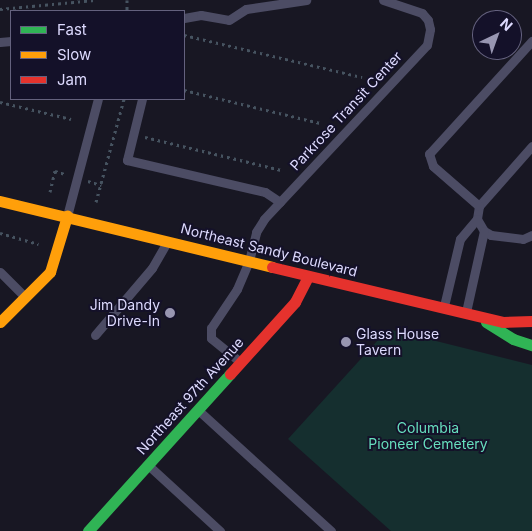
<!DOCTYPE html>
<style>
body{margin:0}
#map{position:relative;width:532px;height:531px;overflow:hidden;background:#181723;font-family:Inter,sans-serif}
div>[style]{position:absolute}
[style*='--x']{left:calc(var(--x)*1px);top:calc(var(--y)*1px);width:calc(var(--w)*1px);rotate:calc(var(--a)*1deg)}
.green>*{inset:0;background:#152f2f}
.path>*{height:3px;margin-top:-1.5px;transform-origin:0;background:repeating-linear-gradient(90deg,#465360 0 2.5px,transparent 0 6.5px)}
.lane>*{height:9px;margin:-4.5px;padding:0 4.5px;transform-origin:4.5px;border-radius:4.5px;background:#4c4c64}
.fast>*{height:11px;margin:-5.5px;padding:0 5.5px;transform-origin:5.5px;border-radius:5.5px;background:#30b455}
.slow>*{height:11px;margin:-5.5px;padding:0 5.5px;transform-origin:5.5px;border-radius:5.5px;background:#ff9f0a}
.jam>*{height:11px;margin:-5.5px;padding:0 5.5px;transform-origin:5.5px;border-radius:5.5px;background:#e5322d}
.dots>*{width:14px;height:14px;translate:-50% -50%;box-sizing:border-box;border:2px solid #141129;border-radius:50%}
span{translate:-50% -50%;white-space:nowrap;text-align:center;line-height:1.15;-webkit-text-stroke:4px #141129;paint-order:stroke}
.street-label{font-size:14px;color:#dddafe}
.poi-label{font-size:14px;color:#dddafe}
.right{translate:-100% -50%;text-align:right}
.left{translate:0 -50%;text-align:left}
.park-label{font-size:14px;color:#66debd}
.legend{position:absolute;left:10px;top:10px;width:175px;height:90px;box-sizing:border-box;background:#141129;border:1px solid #64617e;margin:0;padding:6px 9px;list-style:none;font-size:15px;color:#dddafe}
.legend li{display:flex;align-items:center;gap:10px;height:25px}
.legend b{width:25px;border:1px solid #64617e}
.north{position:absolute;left:472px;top:10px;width:50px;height:50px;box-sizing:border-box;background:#141129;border:1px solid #64617e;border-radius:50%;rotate:42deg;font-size:14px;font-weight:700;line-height:20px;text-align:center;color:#dddafe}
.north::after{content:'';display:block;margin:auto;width:18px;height:22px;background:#9896b1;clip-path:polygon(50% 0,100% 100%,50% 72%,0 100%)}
</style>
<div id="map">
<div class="green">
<i style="clip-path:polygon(388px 329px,532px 365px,532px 531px,391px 531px,288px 439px)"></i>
</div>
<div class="path">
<i style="--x:127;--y:0;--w:11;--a:90"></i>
<i style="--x:0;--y:9;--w:95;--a:-5.4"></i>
<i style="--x:184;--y:35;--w:183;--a:13.3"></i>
<i style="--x:184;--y:90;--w:140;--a:13.6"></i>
<i style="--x:0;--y:102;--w:73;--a:13.5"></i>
<i style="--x:145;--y:137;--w:140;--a:13.6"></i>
<i style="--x:88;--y:181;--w:14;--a:17"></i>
<i style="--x:50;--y:192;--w:22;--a:-77"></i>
<i style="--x:55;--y:171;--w:10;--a:17"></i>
<i style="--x:96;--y:202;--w:107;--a:-74.8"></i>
<i style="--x:0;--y:233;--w:40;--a:16"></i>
</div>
<div class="lane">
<i style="--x:184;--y:18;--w:17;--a:-10"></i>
<i style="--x:201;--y:15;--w:28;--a:10"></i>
<i style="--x:229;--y:20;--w:20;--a:-33"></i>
<i style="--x:246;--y:9;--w:61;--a:-8.5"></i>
<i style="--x:0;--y:42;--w:11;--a:-5"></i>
<i style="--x:142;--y:99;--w:63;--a:103.8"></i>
<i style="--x:127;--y:160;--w:142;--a:13.1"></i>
<i style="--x:265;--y:192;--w:18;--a:34"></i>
<i style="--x:532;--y:146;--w:80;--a:131.5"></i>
<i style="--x:479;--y:206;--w:13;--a:99"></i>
<i style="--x:477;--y:219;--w:14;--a:60"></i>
<i style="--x:484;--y:231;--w:8;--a:30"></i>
<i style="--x:491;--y:235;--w:32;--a:7"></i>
<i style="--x:523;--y:239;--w:10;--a:-24"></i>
<i style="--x:479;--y:206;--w:61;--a:-139"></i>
<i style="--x:433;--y:166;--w:13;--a:-108"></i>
<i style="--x:429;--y:154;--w:153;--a:-47.7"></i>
<i style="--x:67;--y:216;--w:121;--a:-75.2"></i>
<i style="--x:0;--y:272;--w:34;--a:45"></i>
<i style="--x:444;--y:306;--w:69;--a:-76.6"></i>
<i style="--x:460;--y:239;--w:26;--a:-50"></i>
<i style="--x:466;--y:312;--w:83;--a:-77.5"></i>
<i style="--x:95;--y:335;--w:88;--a:-49.6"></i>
<i style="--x:152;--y:268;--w:28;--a:-60"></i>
<i style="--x:239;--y:361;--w:36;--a:-141"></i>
<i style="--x:211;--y:338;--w:10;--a:-90"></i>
<i style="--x:211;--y:328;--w:47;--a:-56.3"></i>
<i style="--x:237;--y:289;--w:30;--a:-67"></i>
<i style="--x:249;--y:261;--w:30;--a:-76"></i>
<i style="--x:256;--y:232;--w:15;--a:-58"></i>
<i style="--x:264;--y:219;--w:238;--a:-46.9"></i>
<i style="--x:427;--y:45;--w:16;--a:-79"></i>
<i style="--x:430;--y:29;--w:9;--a:-103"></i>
<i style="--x:428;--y:20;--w:9;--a:-131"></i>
<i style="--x:422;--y:13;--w:41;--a:-161.6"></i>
<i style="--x:198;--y:410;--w:180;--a:42.3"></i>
<i style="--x:148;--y:465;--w:98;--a:42.5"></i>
</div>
<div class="fast">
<i style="--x:486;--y:322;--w:32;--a:32"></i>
<i style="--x:513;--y:339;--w:20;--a:18"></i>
<i style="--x:88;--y:531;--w:212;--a:-47.9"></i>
</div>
<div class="slow">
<i style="--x:0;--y:201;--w:280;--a:13.6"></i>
<i style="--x:0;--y:322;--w:71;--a:-45"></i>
<i style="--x:50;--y:272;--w:59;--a:-73.1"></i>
</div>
<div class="jam">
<i style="--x:272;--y:267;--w:237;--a:13.4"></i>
<i style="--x:503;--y:322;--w:29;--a:-2"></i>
<i style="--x:230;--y:374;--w:97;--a:-47.9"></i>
<i style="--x:295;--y:302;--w:29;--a:-63"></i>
</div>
<div class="dots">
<i style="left:170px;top:313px;background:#9896b1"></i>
<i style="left:346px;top:342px;background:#9896b1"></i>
</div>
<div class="street-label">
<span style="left:346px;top:111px;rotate:-47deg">Parkrose Transit Center</span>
<span style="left:269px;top:250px;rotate:14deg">Northeast Sandy Boulevard</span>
<span style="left:190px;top:396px;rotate:-48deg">Northeast 97th Avenue</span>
</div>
<div class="poi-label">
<span class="right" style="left:160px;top:313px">Jim Dandy<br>Drive-In</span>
<span class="left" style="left:356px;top:342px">Glass House<br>Tavern</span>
</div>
<div class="park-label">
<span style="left:428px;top:436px">Columbia<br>Pioneer Cemetery</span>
</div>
<ul class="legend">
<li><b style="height:6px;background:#30b455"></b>Fast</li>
<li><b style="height:6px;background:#ff9f0a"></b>Slow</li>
<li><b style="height:6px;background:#e5322d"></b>Jam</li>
</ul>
<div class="north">N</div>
</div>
